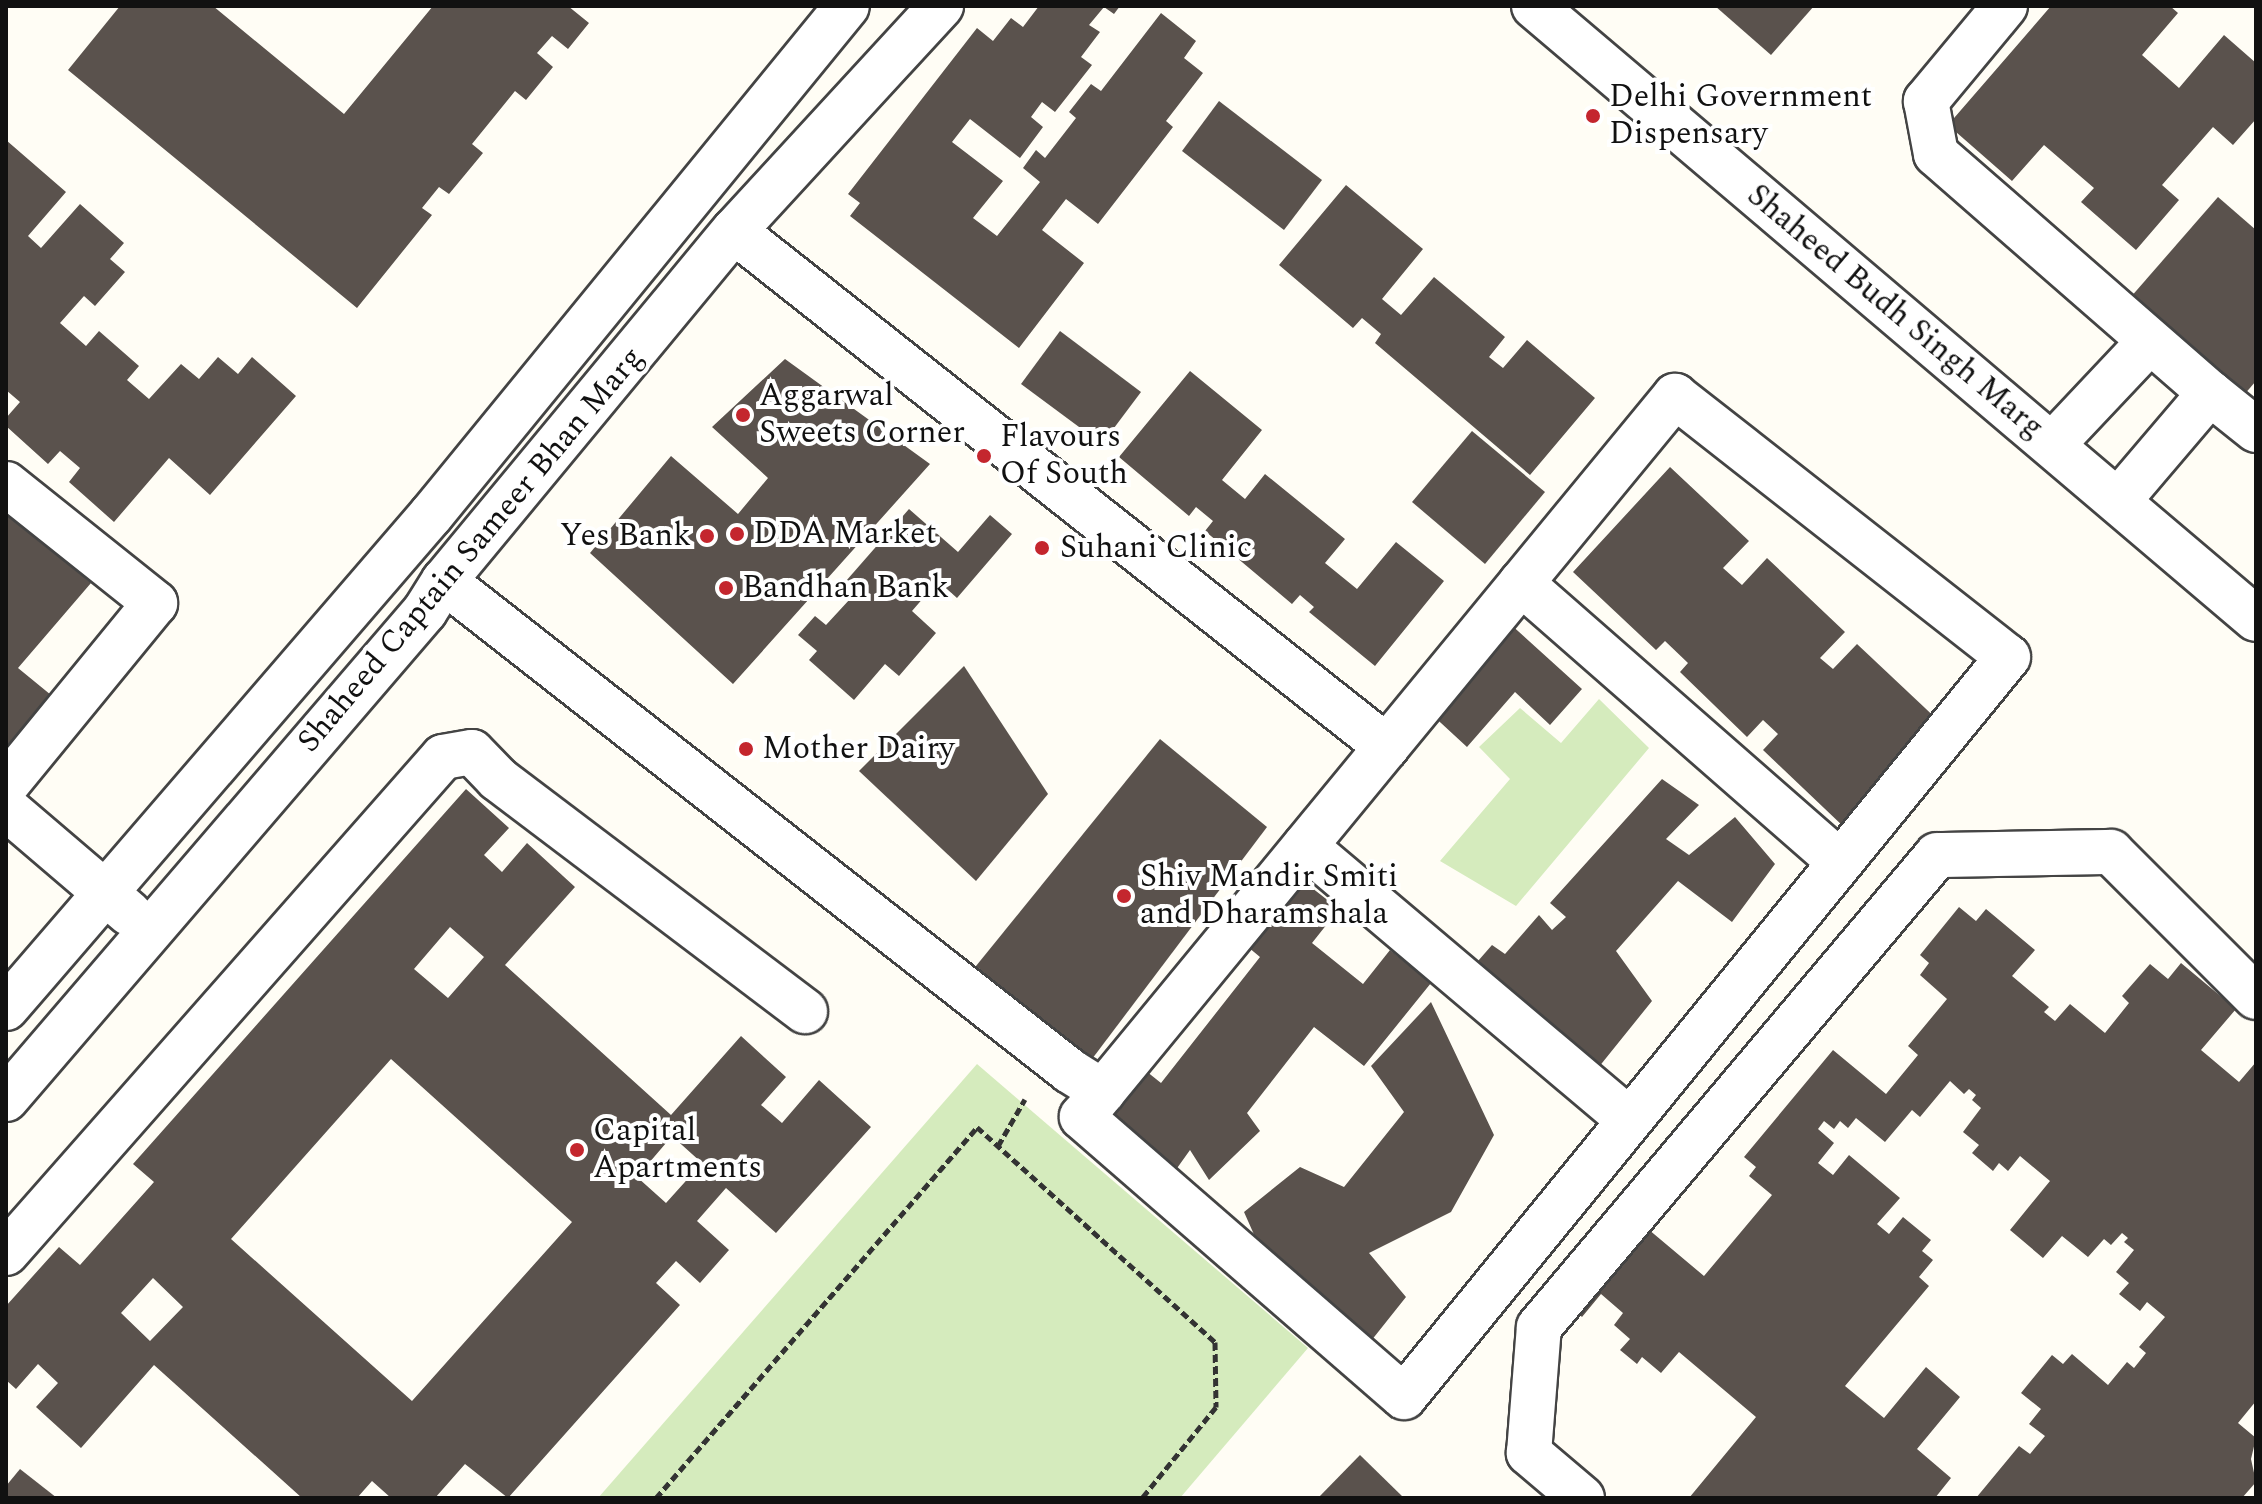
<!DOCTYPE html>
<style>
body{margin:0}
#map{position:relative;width:2262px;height:1504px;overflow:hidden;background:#fffdf5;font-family:Spectral,serif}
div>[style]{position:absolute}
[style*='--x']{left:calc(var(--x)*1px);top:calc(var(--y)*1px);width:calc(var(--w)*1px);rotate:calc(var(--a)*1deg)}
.green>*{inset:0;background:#d5ebbd}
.building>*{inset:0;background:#5a524d}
.path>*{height:5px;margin-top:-2.5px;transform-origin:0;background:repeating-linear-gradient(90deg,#333 0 8px,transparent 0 12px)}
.roads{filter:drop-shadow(2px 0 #444) drop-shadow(-2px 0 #444) drop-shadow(0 2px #444) drop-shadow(0 -2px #444)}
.minor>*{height:44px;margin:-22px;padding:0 22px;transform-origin:22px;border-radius:22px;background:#fff}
.dots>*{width:22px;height:22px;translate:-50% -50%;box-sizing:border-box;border:4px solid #fff;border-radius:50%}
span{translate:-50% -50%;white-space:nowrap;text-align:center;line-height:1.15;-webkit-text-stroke:8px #fff;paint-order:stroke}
.poi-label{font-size:32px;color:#111}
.left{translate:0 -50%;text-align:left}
.right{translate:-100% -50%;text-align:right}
.street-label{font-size:32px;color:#111}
.frame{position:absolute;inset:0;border:8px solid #111;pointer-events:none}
</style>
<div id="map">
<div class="green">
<i style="clip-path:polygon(1599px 699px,1649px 748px,1516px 906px,1440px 861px,1510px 779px,1479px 747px,1520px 708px,1561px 743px)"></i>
<i style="clip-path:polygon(977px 1064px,1308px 1348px,1180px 1498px,598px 1498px)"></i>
</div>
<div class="building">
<i style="clip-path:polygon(120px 6px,213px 6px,344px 114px,433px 6px,568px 6px,589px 23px,568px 49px,552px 36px,537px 53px,553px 67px,526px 100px,515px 91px,472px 144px,483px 153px,449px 194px,439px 187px,422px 208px,432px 215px,357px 308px,68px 70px)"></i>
<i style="clip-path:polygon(1039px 6px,1120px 6px,1114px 14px,1104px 7px,1089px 25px,1100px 32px,1081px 57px,1092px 65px,1055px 112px,1042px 102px,1031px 117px,1043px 127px,1020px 158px,970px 119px,952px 142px,1003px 181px,973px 218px,997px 236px,1040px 182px,1023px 168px,1036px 150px,1045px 158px,1076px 118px,1069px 112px,1091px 84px,1101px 91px,1161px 13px,1196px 41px,1184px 58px,1203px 73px,1166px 121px,1173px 127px,1098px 224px,1066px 199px,1042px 230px,1084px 263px,1019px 348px,850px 216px,860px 203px,848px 194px,977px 28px,993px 41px,1011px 18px,1023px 27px)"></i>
<i style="clip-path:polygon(1715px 6px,1814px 6px,1771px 55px)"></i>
<i style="clip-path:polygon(2051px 6px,2170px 6px,2178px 13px,2142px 55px,2179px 88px,2224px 35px,2256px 63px,2256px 119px,2233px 145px,2213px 127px,2162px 185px,2179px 200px,2136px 250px,2081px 202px,2094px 188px,2044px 145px,2012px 181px,1948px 125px)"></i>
<i style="clip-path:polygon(1219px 101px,1322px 180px,1284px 230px,1182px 151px)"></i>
<i style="clip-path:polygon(6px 140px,66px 192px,28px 236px,41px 248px,80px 204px,124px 243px,110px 259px,125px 272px,95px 306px,84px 296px,60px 323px,86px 346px,99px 331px,139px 366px,127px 380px,149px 399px,181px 364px,199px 379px,218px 357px,238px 374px,252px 357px,296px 396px,210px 495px,169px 458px,114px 522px,69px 482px,80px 468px,60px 451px,48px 464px,6px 426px,6px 418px,20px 402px,6px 390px)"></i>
<i style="clip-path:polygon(1346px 185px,1423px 249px,1382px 299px,1401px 315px,1434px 277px,1505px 337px,1489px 357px,1503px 368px,1527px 340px,1595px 398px,1530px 475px,1375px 343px,1381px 334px,1362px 318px,1353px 328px,1279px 265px)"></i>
<i style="clip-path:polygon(2218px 197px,2256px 230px,2256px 381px,2236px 404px,2123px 306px)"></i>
<i style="clip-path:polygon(1060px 331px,1141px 392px,1102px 444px,1021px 384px)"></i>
<i style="clip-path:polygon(785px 359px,930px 464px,733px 684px,590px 553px,671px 456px,738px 514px,768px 478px,712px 427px)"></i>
<i style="clip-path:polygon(1190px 371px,1262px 430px,1222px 480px,1245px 499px,1265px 474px,1345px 539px,1325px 563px,1357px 589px,1396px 542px,1444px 581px,1375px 666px,1309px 612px,1314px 607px,1300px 595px,1292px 604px,1205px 531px,1213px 521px,1196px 507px,1189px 516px,1119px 457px)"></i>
<i style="clip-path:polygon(1472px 431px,1545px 492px,1485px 564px,1412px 502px)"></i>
<i style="clip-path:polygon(1670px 467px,1749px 541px,1723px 568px,1742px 585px,1767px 558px,1845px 632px,1820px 658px,1833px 669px,1857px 644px,1942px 724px,1845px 828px,1763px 750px,1778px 734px,1763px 720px,1747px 737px,1680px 672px,1688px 663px,1665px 641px,1656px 650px,1573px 572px)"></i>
<i style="clip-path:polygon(909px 509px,958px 552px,990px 515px,1012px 534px,957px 598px,938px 581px,912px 611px,936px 633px,899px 676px,885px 664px,854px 700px,809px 660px,817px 651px,798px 635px,815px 616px,826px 625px,850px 599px,839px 589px)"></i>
<i style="clip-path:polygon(6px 510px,91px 583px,18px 668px,62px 704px,6px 769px)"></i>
<i style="clip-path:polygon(1508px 622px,1582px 689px,1550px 725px,1515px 692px,1467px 747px,1428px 711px)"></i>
<i style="clip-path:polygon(964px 666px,1048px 794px,976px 881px,859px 771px)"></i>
<i style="clip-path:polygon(1160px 739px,1267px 827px,1089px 1063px,976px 966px)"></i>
<i style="clip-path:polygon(1662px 779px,1699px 805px,1666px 839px,1689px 855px,1735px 817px,1775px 864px,1732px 922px,1678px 881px,1616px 951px,1652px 1001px,1594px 1073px,1464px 977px,1492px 945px,1505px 954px,1539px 915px,1552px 930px,1566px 917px,1550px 903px)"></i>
<i style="clip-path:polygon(evenodd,466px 789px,509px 828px,484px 855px,502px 872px,527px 843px,575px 887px,505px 965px,671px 1115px,741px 1036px,786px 1077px,761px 1105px,782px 1123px,819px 1080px,871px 1127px,776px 1233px,726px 1188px,697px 1221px,729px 1250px,700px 1283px,676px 1261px,656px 1283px,680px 1305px,508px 1498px,465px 1464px,435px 1498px,391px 1498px,372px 1481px,357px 1498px,302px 1498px,154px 1365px,81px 1448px,36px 1407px,58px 1383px,38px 1364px,16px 1389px,6px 1380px,6px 1306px,59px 1247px,80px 1265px,154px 1182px,133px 1164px,466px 789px,450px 927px,484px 957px,448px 998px,414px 969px,450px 927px,466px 789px,391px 1059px,572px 1222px,412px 1401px,231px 1239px,391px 1059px,466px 789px,672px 1136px,702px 1163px,666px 1203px,637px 1177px,672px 1136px,466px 789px,153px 1278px,183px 1307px,150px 1341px,121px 1313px,153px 1278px)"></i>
<i style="clip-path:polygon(1289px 870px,1339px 909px,1312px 943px,1363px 984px,1390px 950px,1431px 983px,1364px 1066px,1314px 1027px,1247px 1113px,1260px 1131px,1209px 1180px,1190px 1150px,1175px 1171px,1100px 1110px,1136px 1063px,1161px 1083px,1260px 957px,1236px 937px)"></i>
<i style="clip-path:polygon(1959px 907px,1976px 921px,1986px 909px,2035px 950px,2012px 976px,2049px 1007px,2044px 1012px,2055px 1021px,2070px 1004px,2105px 1033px,2129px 1003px,2122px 996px,2150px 964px,2168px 979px,2181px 963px,2236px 1009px,2201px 1050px,2239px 1082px,2256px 1062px,2256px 1401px,2238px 1423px,2256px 1438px,2251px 1459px,2256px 1482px,2242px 1498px,1976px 1498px,2019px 1446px,2030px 1454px,2045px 1436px,2029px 1424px,2041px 1409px,2021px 1393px,2052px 1355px,2063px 1364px,2072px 1354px,2108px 1385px,2127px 1362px,2134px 1368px,2146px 1353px,2139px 1347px,2165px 1317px,2147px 1302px,2140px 1311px,2119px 1294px,2129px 1283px,2116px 1272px,2134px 1250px,2124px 1242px,2128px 1238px,2122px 1233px,2111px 1245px,2104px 1239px,2088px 1257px,2062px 1236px,2043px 1258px,2010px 1230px,2050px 1181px,2020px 1156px,2008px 1171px,1999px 1163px,1993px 1171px,1972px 1153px,1979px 1145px,1963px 1132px,1981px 1108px,1972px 1100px,1976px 1095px,1969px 1089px,1964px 1094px,1950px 1081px,1920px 1117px,1912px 1110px,1885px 1142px,1856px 1118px,1848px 1128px,1840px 1121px,1834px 1129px,1824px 1121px,1818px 1129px,1834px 1143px,1818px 1163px,1833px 1175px,1849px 1155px,1900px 1198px,1877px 1224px,1889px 1234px,1903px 1217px,1931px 1240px,1922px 1251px,1933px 1260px,1919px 1277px,1929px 1286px,1845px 1386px,1884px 1418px,1926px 1367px,1960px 1397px,1917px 1449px,1951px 1478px,1935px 1498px,1689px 1498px,1756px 1417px,1679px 1352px,1661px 1373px,1642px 1357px,1637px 1364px,1620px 1350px,1630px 1339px,1614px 1325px,1623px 1313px,1601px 1294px,1582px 1317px,1569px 1304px,1648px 1229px,1704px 1276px,1772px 1195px,1749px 1176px,1756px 1167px,1744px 1157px,1833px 1050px,1886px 1094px,1918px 1055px,1908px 1046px,1947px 999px,1920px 975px,1929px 963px,1920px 955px)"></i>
<i style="clip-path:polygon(1431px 1002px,1494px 1135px,1451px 1212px,1369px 1253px,1406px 1297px,1363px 1351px,1272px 1275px,1244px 1212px,1300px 1167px,1344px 1187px,1404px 1112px,1371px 1066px)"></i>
<i style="clip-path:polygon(1360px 1455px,1404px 1498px,1318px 1498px)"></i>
<i style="clip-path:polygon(20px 1469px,57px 1498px,6px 1498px,6px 1486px)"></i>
</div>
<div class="path">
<i style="--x:998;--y:1146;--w:54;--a:-60.1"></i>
<i style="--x:656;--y:1498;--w:491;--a:-49.1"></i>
<i style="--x:977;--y:1127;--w:321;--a:42.1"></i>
<i style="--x:1215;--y:1342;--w:65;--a:89.1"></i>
<i style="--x:1216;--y:1407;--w:117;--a:129.1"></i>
</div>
<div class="roads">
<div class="minor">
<i style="--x:1534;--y:6;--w:947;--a:40.33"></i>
<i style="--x:2005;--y:6;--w:124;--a:129.7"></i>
<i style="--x:1926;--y:101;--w:54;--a:79.3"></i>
<i style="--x:1936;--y:154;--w:364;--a:41.1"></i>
<i style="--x:2210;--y:393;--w:142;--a:130.4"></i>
<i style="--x:734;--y:231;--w:832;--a:38.32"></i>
<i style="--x:2210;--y:393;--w:59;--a:38.8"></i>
<i style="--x:1675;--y:396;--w:423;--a:38.1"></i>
<i style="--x:2008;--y:657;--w:955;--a:129.22"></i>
<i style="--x:1404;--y:1397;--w:427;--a:-139"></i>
<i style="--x:1082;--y:1117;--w:934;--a:-50.56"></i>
<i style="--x:2052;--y:445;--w:141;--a:-46.7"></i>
<i style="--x:6;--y:484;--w:191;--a:38.6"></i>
<i style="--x:155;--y:603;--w:235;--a:129.3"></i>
<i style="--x:444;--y:581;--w:795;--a:38.05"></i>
<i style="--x:1070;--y:1071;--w:39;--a:32"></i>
<i style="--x:1521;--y:583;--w:422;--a:41.2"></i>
<i style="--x:6;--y:808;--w:162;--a:40.5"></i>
<i style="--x:1305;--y:846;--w:424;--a:40.2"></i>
<i style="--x:6;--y:1008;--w:651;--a:-49.24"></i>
<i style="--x:431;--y:515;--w:657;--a:-50.74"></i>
<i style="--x:6;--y:1099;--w:643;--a:-49.35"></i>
<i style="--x:425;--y:611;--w:36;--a:-58"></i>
<i style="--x:444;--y:581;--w:455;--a:-50.4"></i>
<i style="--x:734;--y:231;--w:306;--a:-47.4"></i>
<i style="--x:6;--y:1253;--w:661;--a:-48.62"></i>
<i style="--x:443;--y:757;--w:29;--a:-10"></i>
<i style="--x:472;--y:752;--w:37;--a:46"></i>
<i style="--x:498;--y:779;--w:385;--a:37.1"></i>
<i style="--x:1582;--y:1498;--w:70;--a:-139.7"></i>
<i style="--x:1529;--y:1453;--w:126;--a:-85.5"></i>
<i style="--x:1539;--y:1327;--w:617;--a:-49.86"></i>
<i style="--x:1937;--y:855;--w:174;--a:-1"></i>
<i style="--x:2111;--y:852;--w:205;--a:45"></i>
</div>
</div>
<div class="dots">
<i style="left:1593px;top:116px;background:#c4262e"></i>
<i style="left:743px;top:415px;background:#c4262e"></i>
<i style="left:984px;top:456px;background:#c4262e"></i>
<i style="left:737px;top:534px;background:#c4262e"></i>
<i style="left:707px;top:536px;background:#c4262e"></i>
<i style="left:1042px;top:548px;background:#c4262e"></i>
<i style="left:726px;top:588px;background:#c4262e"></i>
<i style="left:746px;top:749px;background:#c4262e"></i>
<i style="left:1124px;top:896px;background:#c4262e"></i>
<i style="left:577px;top:1150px;background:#c4262e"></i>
</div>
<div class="poi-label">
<span class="left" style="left:1609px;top:116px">Delhi Government<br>Dispensary</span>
<span class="left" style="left:759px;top:415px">Aggarwal<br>Sweets Corner</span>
<span class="left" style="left:1000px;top:456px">Flavours<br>Of South</span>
<span class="left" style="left:753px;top:534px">DDA Market</span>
<span class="right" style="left:691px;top:536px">Yes Bank</span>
<span class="left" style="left:1060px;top:548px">Suhani Clinic</span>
<span class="left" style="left:742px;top:588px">Bandhan Bank</span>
<span class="left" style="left:762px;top:749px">Mother Dairy</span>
<span class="left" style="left:1140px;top:896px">Shiv Mandir Smiti<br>and Dharamshala</span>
<span class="left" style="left:593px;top:1150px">Capital<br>Apartments</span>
</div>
<div class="street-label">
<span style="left:1895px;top:312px;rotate:40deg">Shaheed Budh Singh Marg</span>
<span style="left:471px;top:550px;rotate:-50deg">Shaheed Captain Sameer Bhan Marg</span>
</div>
<div class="frame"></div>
</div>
